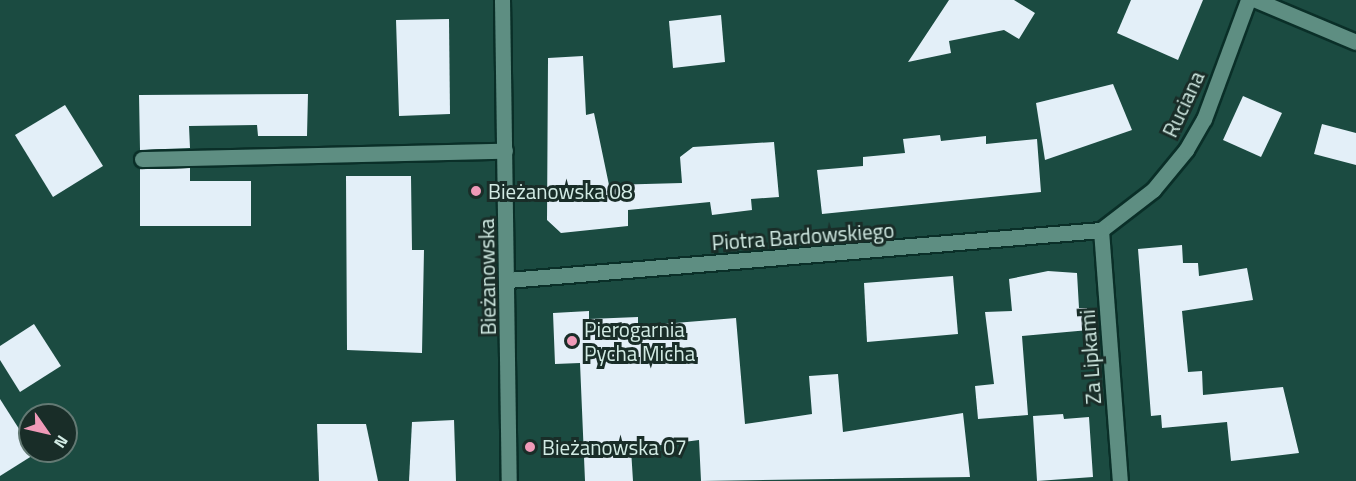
<!DOCTYPE html>
<meta charset="utf-8">
<style>
body{margin:0}
#map{position:relative;width:1356px;height:481px;overflow:hidden;background:#1b4b41;font-family:"Titillium Web",sans-serif}
div>[style]{position:absolute}
[style*='--x']{left:calc(var(--x)*1px);top:calc(var(--y)*1px);width:calc(var(--w)*1px);rotate:calc(var(--a)*1deg)}
.building>*{inset:0;background:#e3eff8}
.roads{filter:drop-shadow(2px 0 #0a2f28) drop-shadow(-2px 0 #0a2f28) drop-shadow(0 2px #0a2f28) drop-shadow(0 -2px #0a2f28)}
.minor>*{height:15px;margin:-7.5px;padding:0 7.5px;transform-origin:7.5px;border-radius:7.5px;background:#5e8e82}
.tertiary>*{height:15px;margin:-7.5px;padding:0 7.5px;transform-origin:7.5px;border-radius:7.5px;background:#5e8e82}
.dots>*{width:16px;height:16px;translate:-50% -50%;box-sizing:border-box;border:3px solid #192d28;border-radius:50%}
span{translate:-50% -50%;white-space:nowrap;text-align:center;line-height:1.15;-webkit-text-stroke:6px #192d28;paint-order:stroke}
.street-label{font-size:21px;color:#d2ebe4}
.poi-label{font-size:21px;color:#d2ebe4}
.left{translate:0 -50%;text-align:left}
.north{position:absolute;left:18px;top:403px;width:60px;height:60px;box-sizing:border-box;background:#192d28;border:2px solid #637973;border-radius:50%;rotate:124deg;font-size:16px;font-weight:700;line-height:24px;text-align:center;color:#d2ebe4}
.north::after{content:'';display:block;margin:auto;width:21px;height:27px;background:#ef9ab8;clip-path:polygon(50% 0,100% 100%,50% 72%,0 100%)}
</style>
<div id="map">
<div class="building">
<i style="clip-path:polygon(949px 0,1014px 0,1035px 13px,1019px 39px,1004px 30px,949px 41px,951px 53px,908px 62px)"></i>
<i style="clip-path:polygon(1131px 0,1203px 0,1178px 60px,1117px 33px)"></i>
<i style="clip-path:polygon(721px 15px,725px 62px,673px 68px,669px 21px)"></i>
<i style="clip-path:polygon(449px 19px,450px 114px,399px 116px,396px 20px)"></i>
<i style="clip-path:polygon(583px 56px,586px 115px,594px 113px,609px 185px,682px 183px,680px 157px,693px 147px,774px 142px,779px 197px,751px 199px,752px 210px,712px 215px,710px 202px,628px 210px,628px 226px,561px 233px,547px 220px,548px 58px)"></i>
<i style="clip-path:polygon(1113px 84px,1132px 130px,1045px 160px,1036px 103px)"></i>
<i style="clip-path:polygon(308px 94px,307px 136px,258px 136px,257px 125px,189px 126px,190px 148px,140px 150px,139px 95px)"></i>
<i style="clip-path:polygon(1243px 96px,1282px 113px,1261px 157px,1223px 140px)"></i>
<i style="clip-path:polygon(65px 105px,103px 166px,53px 197px,15px 135px)"></i>
<i style="clip-path:polygon(1322px 124px,1356px 133px,1356px 165px,1314px 154px)"></i>
<i style="clip-path:polygon(940px 135px,941px 141px,986px 136px,986px 144px,1037px 139px,1041px 192px,822px 214px,817px 170px,863px 166px,863px 157px,905px 153px,903px 139px)"></i>
<i style="clip-path:polygon(140px 168px,190px 168px,190px 181px,251px 181px,251px 226px,140px 226px)"></i>
<i style="clip-path:polygon(346px 176px,411px 176px,412px 250px,424px 250px,422px 353px,347px 350px)"></i>
<i style="clip-path:polygon(1182px 245px,1183px 263px,1198px 263px,1199px 276px,1247px 268px,1253px 300px,1182px 311px,1188px 372px,1202px 371px,1203px 395px,1283px 387px,1299px 453px,1231px 461px,1227px 422px,1162px 428px,1161px 415px,1151px 416px,1138px 249px)"></i>
<i style="clip-path:polygon(1048px 271px,1077px 273px,1079px 308px,1087px 308px,1089px 330px,1022px 336px,1028px 415px,978px 419px,975px 386px,994px 384px,985px 312px,1012px 311px,1009px 279px)"></i>
<i style="clip-path:polygon(953px 276px,958px 334px,867px 342px,864px 283px)"></i>
<i style="clip-path:polygon(589px 311px,589px 319px,638px 317px,638px 326px,736px 318px,745px 424px,812px 414px,809px 376px,838px 374px,843px 432px,963px 413px,970px 477px,701px 481px,699px 440px,631px 449px,633px 481px,585px 481px,580px 363px,555px 364px,553px 313px)"></i>
<i style="clip-path:polygon(34px 324px,61px 366px,20px 392px,0 360px,0 346px)"></i>
<i style="clip-path:polygon(0 399px,35px 454px,0 476px)"></i>
<i style="clip-path:polygon(1063px 414px,1064px 419px,1089px 417px,1093px 477px,1037px 481px,1033px 416px)"></i>
<i style="clip-path:polygon(454px 420px,456px 481px,409px 481px,412px 422px)"></i>
<i style="clip-path:polygon(317px 424px,366px 424px,378px 481px,319px 481px)"></i>
</div>
<div class="roads">
<div class="minor">
<i style="--x:1256;--y:0;--w:108;--a:22.8"></i>
<i style="--x:142;--y:159;--w:363;--a:-1.3"></i>
<i style="--x:1101;--y:230;--w:66;--a:-37.6"></i>
<i style="--x:1153;--y:190;--w:52;--a:-50.5"></i>
<i style="--x:1186;--y:150;--w:36;--a:-60"></i>
<i style="--x:1204;--y:119;--w:127;--a:-69.7"></i>
<i style="--x:1101;--y:230;--w:252;--a:85.7"></i>
<i style="--x:508;--y:280;--w:595;--a:-4.82"></i>
</div>
<div class="tertiary">
<i style="--x:502;--y:0;--w:481;--a:89.2"></i>
</div>
</div>
<div class="dots">
<i style="left:476px;top:191px;background:#ef9ab8"></i>
<i style="left:572px;top:341px;background:#ef9ab8"></i>
<i style="left:530px;top:447px;background:#ef9ab8"></i>
</div>
<div class="street-label">
<span style="left:1183px;top:104px;rotate:-65deg">Ruciana</span>
<span style="left:803px;top:236px;rotate:-4deg">Piotra Bardowskiego</span>
<span style="left:487px;top:277px;rotate:-91deg">Bieżanowska</span>
<span style="left:1090px;top:357px;rotate:-94deg">Za Lipkami</span>
</div>
<div class="poi-label">
<span class="left" style="left:488px;top:191px">Bieżanowska 08</span>
<span class="left" style="left:584px;top:341px">Pierogarnia<br>Pycha Micha</span>
<span class="left" style="left:542px;top:447px">Bieżanowska 07</span>
</div>
<div class="north">N</div>
</div>
